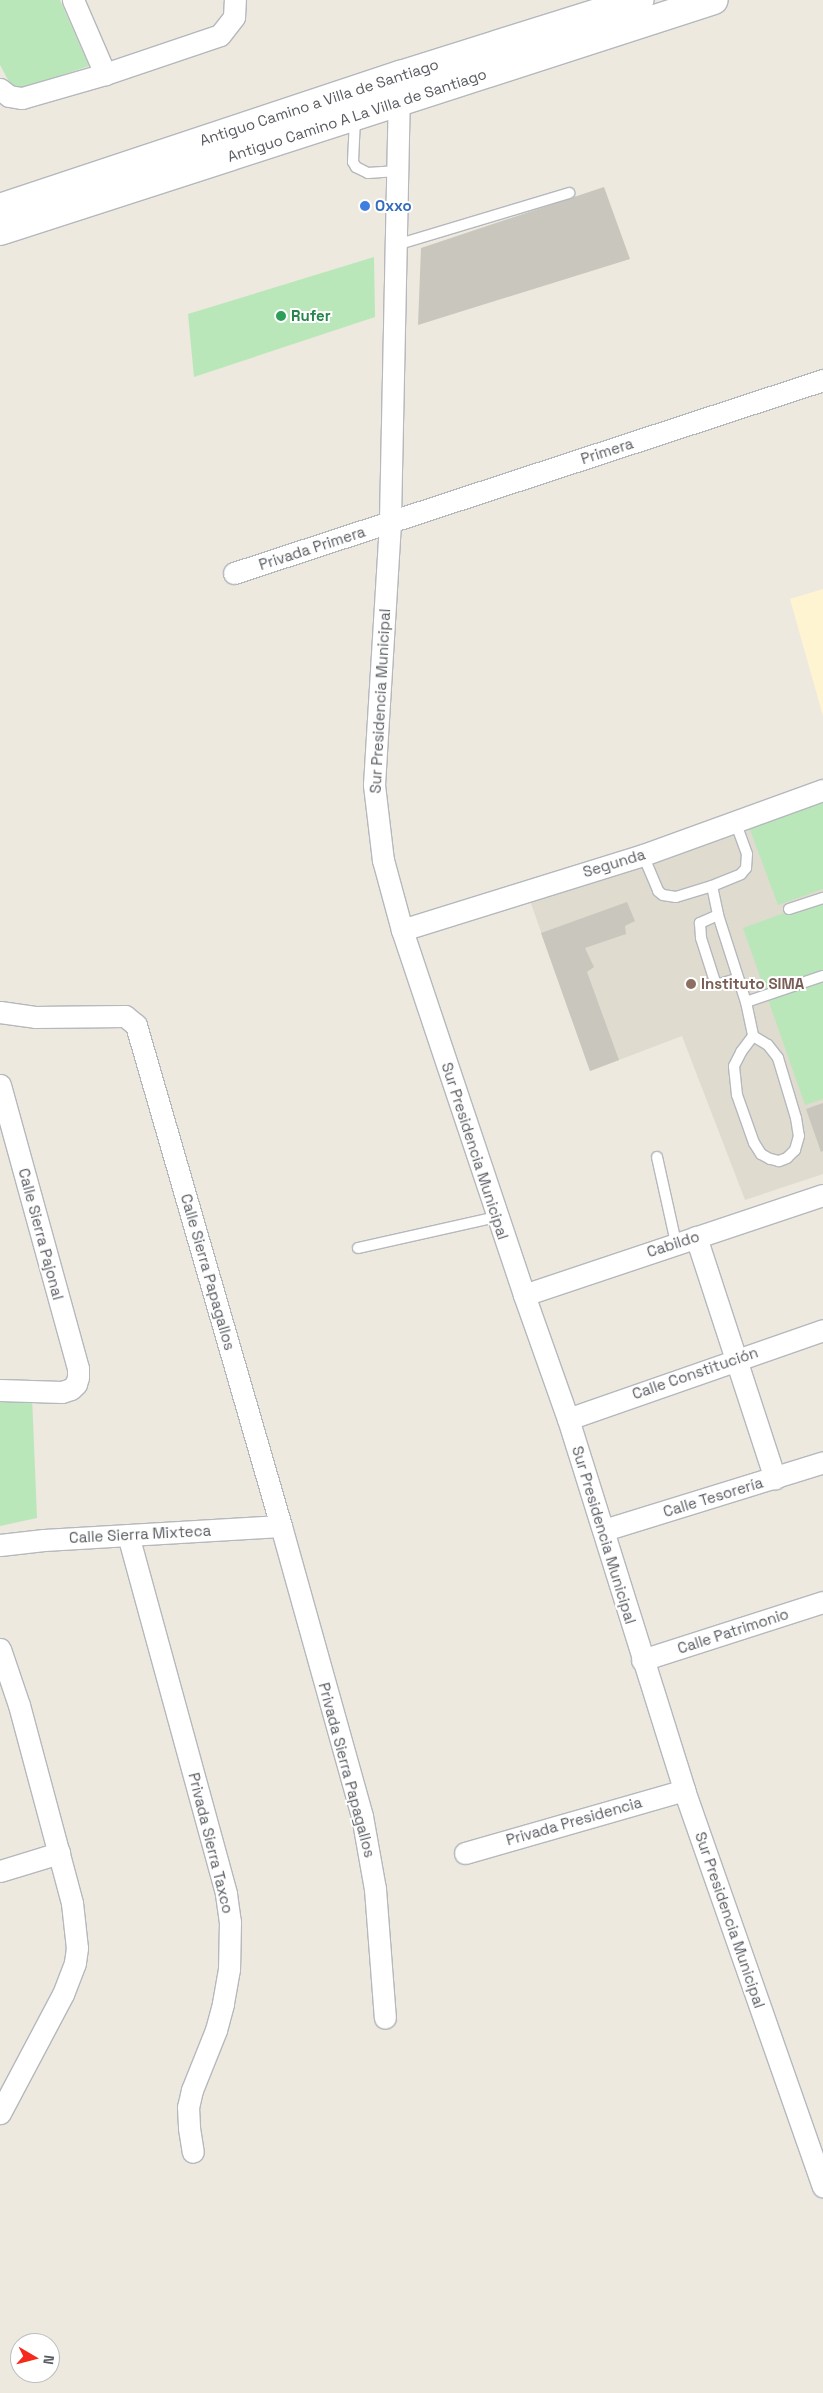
<!DOCTYPE html>
<meta charset="utf-8">
<style>
body{margin:0}
#map{position:relative;width:823px;height:2393px;overflow:hidden;background:#ede9df;font-family:"Space Grotesk",sans-serif}
div>[style]{position:absolute}
[style*='--x']{left:calc(var(--x)*1px);top:calc(var(--y)*1px);width:calc(var(--w)*1px);rotate:calc(var(--a)*1deg)}
.commercial>*{inset:0;background:#fff4d1}
.education>*{inset:0;background:#dfdbcf}
.green>*{inset:0;background:#b9e7b9}
.building>*{inset:0;background:#c9c6be}
.roads{filter:drop-shadow(1px 0 #b5b8bd) drop-shadow(-1px 0 #b5b8bd) drop-shadow(0 1px #b5b8bd) drop-shadow(0 -1px #b5b8bd)}
.lane>*{height:10px;margin:-5px;padding:0 5px;transform-origin:5px;border-radius:5px;background:#fff}
.street>*{height:21px;margin:-10.5px;padding:0 10.5px;transform-origin:10.5px;border-radius:10.5px;background:#fff}
.secondary>*{height:28px;margin:-14px;padding:0 14px;transform-origin:14px;border-radius:14px;background:#fff}
.dots>*{width:14px;height:14px;translate:-50% -50%;box-sizing:border-box;border:2px solid #fff;border-radius:50%}
span{translate:-50% -50%;white-space:nowrap;text-align:center;line-height:1.15;-webkit-text-stroke:4px #fff;paint-order:stroke}
.street-label{font-size:15px;color:#585c61}
.shop-label{font-size:15px;color:#366cbe;font-weight:700}
.left{translate:0 -50%;text-align:left}
.leisure-label{font-size:15px;color:#27864d;font-weight:700}
.education-label{font-size:15px;color:#785e54;font-weight:700}
.north{position:absolute;left:10px;top:2333px;width:50px;height:50px;box-sizing:border-box;background:#fff;border:1px solid #bcbec0;border-radius:50%;rotate:98deg;font-size:14px;font-weight:700;line-height:20px;text-align:center;color:#585c61}
.north::after{content:'';display:block;margin:auto;width:18px;height:22px;background:#f5291c;clip-path:polygon(50% 0,100% 100%,50% 72%,0 100%)}
</style>
<div id="map">
<div class="commercial">
<i style="clip-path:polygon(823px 589px,823px 716px,790px 599px)"></i>
</div>
<div class="education">
<i style="clip-path:polygon(823px 803px,823px 1174px,745px 1200px,682px 1036px,590px 1071px,529px 898px)"></i>
</div>
<div class="green">
<i style="clip-path:polygon(0 0,60px 0,89px 66px,14px 91px,0 65px)"></i>
<i style="clip-path:polygon(374px 257px,375px 317px,194px 377px,188px 314px)"></i>
<i style="clip-path:polygon(823px 803px,823px 889px,778px 905px,749px 827px)"></i>
<i style="clip-path:polygon(823px 899px,823px 1099px,805px 1105px,743px 928px)"></i>
<i style="clip-path:polygon(0 1396px,32px 1396px,37px 1518px,0 1526px)"></i>
</div>
<div class="building">
<i style="clip-path:polygon(604px 187px,630px 259px,418px 325px,421px 248px)"></i>
<i style="clip-path:polygon(627px 902px,635px 921px,625px 926px,626px 934px,585px 948px,594px 967px,587px 972px,619px 1060px,590px 1071px,541px 933px)"></i>
<i style="clip-path:polygon(823px 1103px,823px 1151px,821px 1152px,806px 1109px)"></i>
</div>
<div class="roads">
<div class="lane">
<i style="--x:355;--y:119;--w:43;--a:92.7"></i>
<i style="--x:353;--y:162;--w:6;--a:59"></i>
<i style="--x:356;--y:167;--w:13;--a:27"></i>
<i style="--x:368;--y:173;--w:29;--a:-4"></i>
<i style="--x:396;--y:245;--w:181;--a:-16.7"></i>
<i style="--x:643;--y:855;--w:39;--a:67"></i>
<i style="--x:658;--y:891;--w:6;--a:39"></i>
<i style="--x:663;--y:895;--w:13;--a:9"></i>
<i style="--x:676;--y:897;--w:38;--a:-17"></i>
<i style="--x:712;--y:886;--w:31;--a:-22"></i>
<i style="--x:741;--y:874;--w:8;--a:-50"></i>
<i style="--x:746;--y:868;--w:14;--a:-86"></i>
<i style="--x:747;--y:854;--w:33;--a:-110"></i>
<i style="--x:712;--y:886;--w:30;--a:78"></i>
<i style="--x:718;--y:915;--w:91;--a:72.2"></i>
<i style="--x:746;--y:1002;--w:35;--a:78"></i>
<i style="--x:753;--y:1036;--w:17;--a:31"></i>
<i style="--x:768;--y:1045;--w:16;--a:52"></i>
<i style="--x:778;--y:1058;--w:63;--a:73.3"></i>
<i style="--x:796;--y:1118;--w:18;--a:81"></i>
<i style="--x:799;--y:1136;--w:15;--a:106"></i>
<i style="--x:795;--y:1150;--w:11;--a:135"></i>
<i style="--x:787;--y:1158;--w:9;--a:159"></i>
<i style="--x:779;--y:1161;--w:9;--a:-167"></i>
<i style="--x:770;--y:1159;--w:10;--a:-151"></i>
<i style="--x:761;--y:1154;--w:13;--a:-122"></i>
<i style="--x:754;--y:1143;--w:51;--a:-109.5"></i>
<i style="--x:737;--y:1095;--w:29;--a:-96"></i>
<i style="--x:734;--y:1066;--w:16;--a:-63"></i>
<i style="--x:741;--y:1052;--w:20;--a:-53"></i>
<i style="--x:789;--y:909;--w:36;--a:-18"></i>
<i style="--x:718;--y:915;--w:20;--a:156"></i>
<i style="--x:700;--y:923;--w:15;--a:86"></i>
<i style="--x:701;--y:938;--w:46;--a:72.3"></i>
<i style="--x:715;--y:982;--w:4;--a:27"></i>
<i style="--x:719;--y:984;--w:19;--a:-16"></i>
<i style="--x:746;--y:1002;--w:81;--a:-18.7"></i>
<i style="--x:657;--y:1157;--w:88;--a:77.5"></i>
<i style="--x:358;--y:1248;--w:142;--a:-12.6"></i>
</div>
<div class="street">
<i style="--x:73;--y:0;--w:81;--a:66.6"></i>
<i style="--x:0;--y:89;--w:11;--a:38"></i>
<i style="--x:9;--y:96;--w:13;--a:9"></i>
<i style="--x:22;--y:98;--w:86;--a:-16.1"></i>
<i style="--x:105;--y:74;--w:121;--a:-18.7"></i>
<i style="--x:220;--y:35;--w:23;--a:-52"></i>
<i style="--x:234;--y:17;--w:17;--a:-87"></i>
<i style="--x:399;--y:89;--w:434;--a:91.2"></i>
<i style="--x:390;--y:523;--w:262;--a:93.5"></i>
<i style="--x:374;--y:785;--w:76;--a:83.2"></i>
<i style="--x:383;--y:860;--w:73;--a:74.8"></i>
<i style="--x:402;--y:930;--w:385;--a:71.5"></i>
<i style="--x:524;--y:1295;--w:132;--a:70.5"></i>
<i style="--x:568;--y:1419;--w:389;--a:72.6"></i>
<i style="--x:684;--y:1790;--w:420;--a:70.7"></i>
<i style="--x:234;--y:573;--w:620;--a:-18.14"></i>
<i style="--x:402;--y:930;--w:252;--a:-17.3"></i>
<i style="--x:643;--y:855;--w:191;--a:-19.9"></i>
<i style="--x:0;--y:1012;--w:35;--a:8"></i>
<i style="--x:35;--y:1017;--w:90;--a:-0.6"></i>
<i style="--x:125;--y:1016;--w:14;--a:39"></i>
<i style="--x:136;--y:1025;--w:522;--a:73.86"></i>
<i style="--x:281;--y:1526;--w:301;--a:74.4"></i>
<i style="--x:362;--y:1816;--w:74;--a:79.9"></i>
<i style="--x:375;--y:1889;--w:129;--a:85.6"></i>
<i style="--x:0;--y:1085;--w:294;--a:74.6"></i>
<i style="--x:78;--y:1368;--w:9;--a:90"></i>
<i style="--x:78;--y:1377;--w:7;--a:106"></i>
<i style="--x:76;--y:1384;--w:7;--a:135"></i>
<i style="--x:71;--y:1389;--w:9;--a:162"></i>
<i style="--x:62;--y:1392;--w:62;--a:-178.2"></i>
<i style="--x:696;--y:1237;--w:254;--a:71.9"></i>
<i style="--x:524;--y:1295;--w:315;--a:-18.5"></i>
<i style="--x:568;--y:1419;--w:270;--a:-19.2"></i>
<i style="--x:604;--y:1530;--w:229;--a:-17.2"></i>
<i style="--x:128;--y:1535;--w:372;--a:74.7"></i>
<i style="--x:226;--y:1894;--w:28;--a:82"></i>
<i style="--x:230;--y:1922;--w:47;--a:91.2"></i>
<i style="--x:229;--y:1969;--w:36;--a:100"></i>
<i style="--x:223;--y:2004;--w:27;--a:105"></i>
<i style="--x:216;--y:2030;--w:65;--a:111.8"></i>
<i style="--x:192;--y:2090;--w:17;--a:103"></i>
<i style="--x:188;--y:2107;--w:21;--a:87"></i>
<i style="--x:189;--y:2128;--w:24;--a:81"></i>
<i style="--x:0;--y:1545;--w:44;--a:-6.5"></i>
<i style="--x:44;--y:1540;--w:237;--a:-3.4"></i>
<i style="--x:0;--y:1649;--w:59;--a:71.3"></i>
<i style="--x:19;--y:1705;--w:205;--a:75"></i>
<i style="--x:72;--y:1903;--w:45;--a:83.7"></i>
<i style="--x:77;--y:1948;--w:15;--a:98"></i>
<i style="--x:75;--y:1963;--w:33;--a:111"></i>
<i style="--x:63;--y:1994;--w:135;--a:117.9"></i>
<i style="--x:642;--y:1660;--w:190;--a:-17.8"></i>
<i style="--x:465;--y:1853;--w:228;--a:-16"></i>
<i style="--x:0;--y:1871;--w:62;--a:-17"></i>
</div>
<div class="secondary">
<i style="--x:0;--y:208;--w:422;--a:-18.4"></i>
<i style="--x:400;--y:75;--w:251;--a:-17.4"></i>
<i style="--x:0;--y:231;--w:750;--a:-17.93"></i>
</div>
</div>
<div class="dots">
<i style="left:365px;top:206px;background:#3f7fe0"></i>
<i style="left:281px;top:316px;background:#2e9e5b"></i>
<i style="left:691px;top:984px;background:#8d6e63"></i>
</div>
<div class="street-label">
<span style="left:319px;top:102px;rotate:-18deg">Antiguo Camino a Villa de Santiago</span>
<span style="left:357px;top:115px;rotate:-18deg">Antiguo Camino A La Villa de Santiago</span>
<span style="left:607px;top:451px;rotate:-18deg">Primera</span>
<span style="left:312px;top:548px;rotate:-18deg">Privada Primera</span>
<span style="left:380px;top:701px;rotate:-87deg">Sur Presidencia Municipal</span>
<span style="left:614px;top:863px;rotate:-17deg">Segunda</span>
<span style="left:475px;top:1151px;rotate:72deg">Sur Presidencia Municipal</span>
<span style="left:41px;top:1234px;rotate:75deg">Calle Sierra Pajonal</span>
<span style="left:673px;top:1244px;rotate:-18deg">Cabildo</span>
<span style="left:208px;top:1272px;rotate:74deg">Calle Sierra Papagallos</span>
<span style="left:695px;top:1373px;rotate:-19deg">Calle Constitución</span>
<span style="left:713px;top:1497px;rotate:-17deg">Calle Tesorería</span>
<span style="left:140px;top:1534px;rotate:-3deg">Calle Sierra Mixteca</span>
<span style="left:604px;top:1535px;rotate:73deg">Sur Presidencia Municipal</span>
<span style="left:733px;top:1631px;rotate:-18deg">Calle Patrimonio</span>
<span style="left:347px;top:1770px;rotate:75deg">Privada Sierra Papagallos</span>
<span style="left:574px;top:1821px;rotate:-16deg">Privada Presidencia</span>
<span style="left:211px;top:1843px;rotate:76deg">Privada Sierra Taxco</span>
<span style="left:730px;top:1920px;rotate:71deg">Sur Presidencia Municipal</span>
</div>
<div class="shop-label">
<span class="left" style="left:375px;top:206px">Oxxo</span>
</div>
<div class="leisure-label">
<span class="left" style="left:291px;top:316px">Rufer</span>
</div>
<div class="education-label">
<span class="left" style="left:701px;top:984px">Instituto SIMA</span>
</div>
<div class="north">N</div>
</div>
